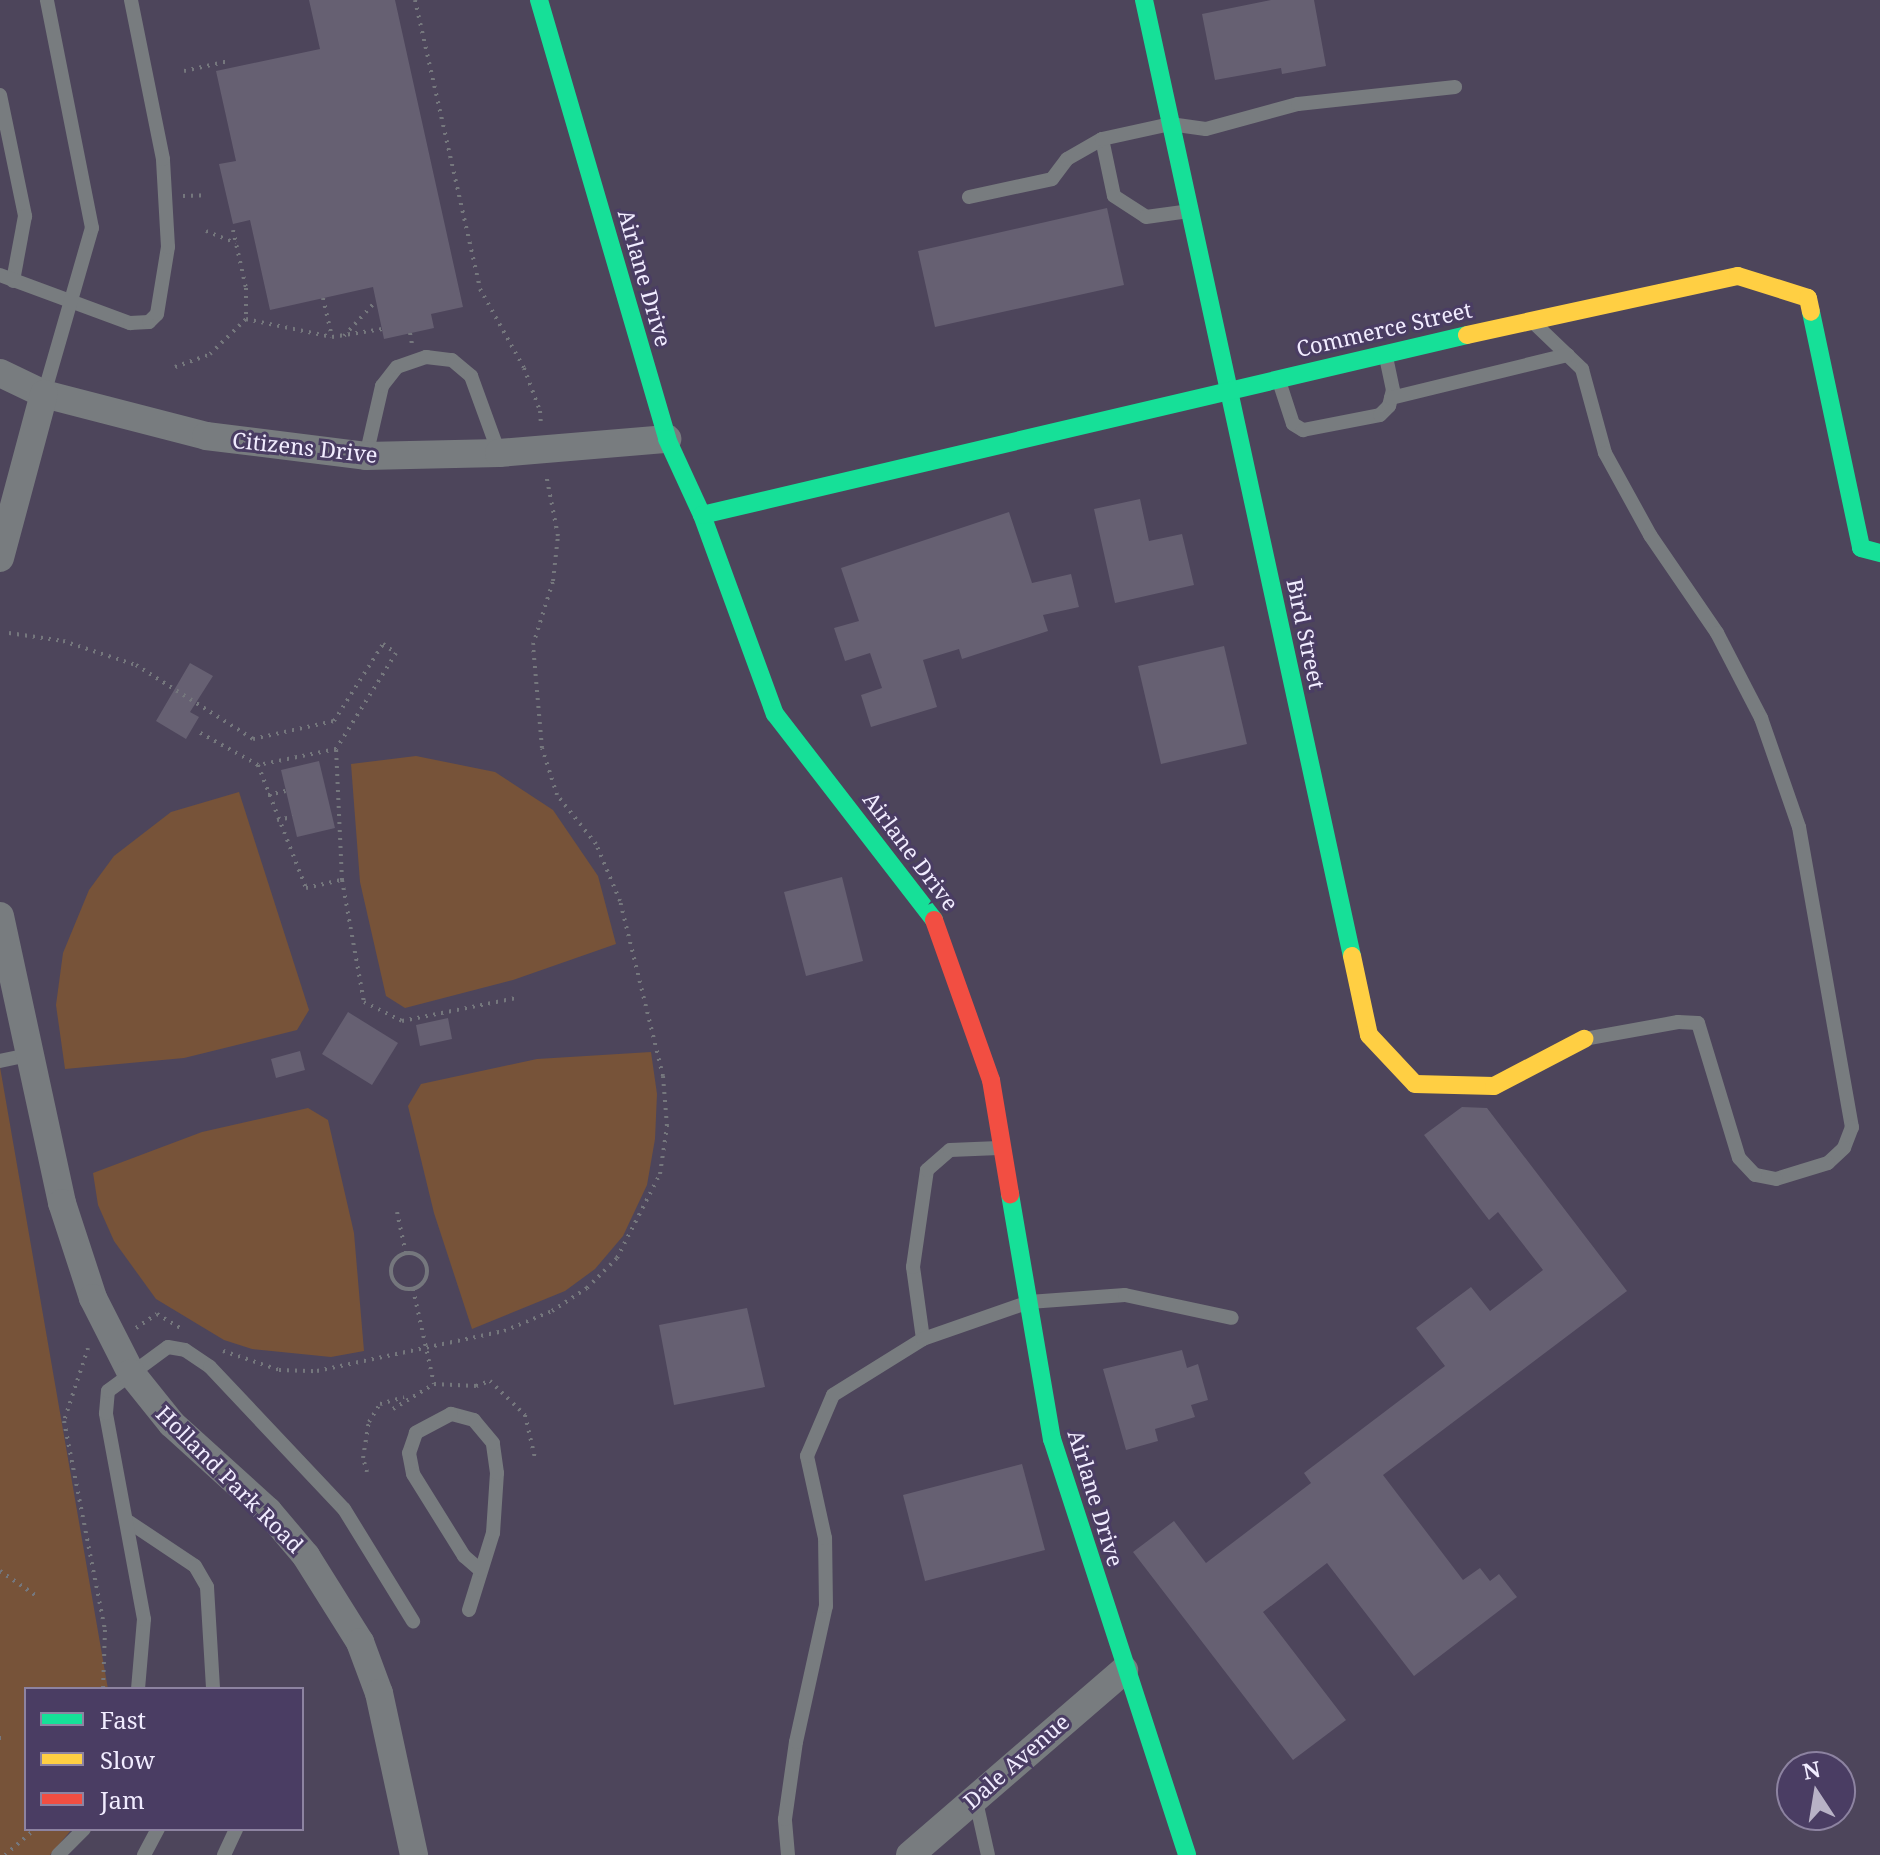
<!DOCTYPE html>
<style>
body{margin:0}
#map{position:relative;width:1880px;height:1855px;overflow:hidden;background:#4d455b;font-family:"Noto Serif",serif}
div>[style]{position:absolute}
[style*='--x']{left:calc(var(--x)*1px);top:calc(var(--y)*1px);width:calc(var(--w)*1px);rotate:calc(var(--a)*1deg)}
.green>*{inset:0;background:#775339}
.building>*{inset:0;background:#666072}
.path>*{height:4px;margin-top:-2px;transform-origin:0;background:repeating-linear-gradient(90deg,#75777d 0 2px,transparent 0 8px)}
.path>.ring{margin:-2px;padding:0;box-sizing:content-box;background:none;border:4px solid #75777d;border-radius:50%}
.lane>*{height:14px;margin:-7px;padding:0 7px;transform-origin:7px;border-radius:7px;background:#787c7f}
.street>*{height:28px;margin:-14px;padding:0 14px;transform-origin:14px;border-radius:14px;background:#787c7f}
.fast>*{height:18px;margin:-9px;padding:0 9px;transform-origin:9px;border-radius:9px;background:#16e098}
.slow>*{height:18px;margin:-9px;padding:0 9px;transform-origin:9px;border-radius:9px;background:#ffcf43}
.jam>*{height:18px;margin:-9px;padding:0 9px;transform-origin:9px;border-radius:9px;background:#f24e42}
span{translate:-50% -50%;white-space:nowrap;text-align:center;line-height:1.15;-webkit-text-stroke:6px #4a3d63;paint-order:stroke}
.street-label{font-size:22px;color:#f1ecff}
.legend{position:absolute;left:24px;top:1687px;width:280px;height:144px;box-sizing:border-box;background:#4a3d63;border:2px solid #8d83a1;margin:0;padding:10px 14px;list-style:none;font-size:24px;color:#f1ecff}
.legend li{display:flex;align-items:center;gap:16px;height:40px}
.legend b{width:40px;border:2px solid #8d83a1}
.north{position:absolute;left:1776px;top:1751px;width:80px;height:80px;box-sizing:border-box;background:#4a3d63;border:2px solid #8d83a1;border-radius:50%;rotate:348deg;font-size:22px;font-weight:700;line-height:32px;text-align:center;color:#f1ecff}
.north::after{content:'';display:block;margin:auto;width:28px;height:36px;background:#b8b2c6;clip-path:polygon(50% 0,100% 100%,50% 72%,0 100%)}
</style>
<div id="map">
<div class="green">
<i style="clip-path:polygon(416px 756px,495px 772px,553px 810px,598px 876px,616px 944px,513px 980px,405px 1008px,386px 996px,360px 882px,351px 764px)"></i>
<i style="clip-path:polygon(239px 792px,309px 1010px,297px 1030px,184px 1058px,65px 1069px,56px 1005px,63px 953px,89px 890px,114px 856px,171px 812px)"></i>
<i style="clip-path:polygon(651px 1052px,657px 1094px,655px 1139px,647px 1185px,623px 1236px,595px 1269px,565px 1291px,472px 1329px,434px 1213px,408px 1106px,421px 1084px,537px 1059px)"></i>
<i style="clip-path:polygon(0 1067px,108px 1689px,26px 1689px,26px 1829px,72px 1829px,50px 1855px,0 1855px)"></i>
<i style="clip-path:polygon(308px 1108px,328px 1120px,354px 1233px,364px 1351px,331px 1357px,252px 1349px,224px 1340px,156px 1299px,114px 1241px,98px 1205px,93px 1173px,202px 1132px)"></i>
</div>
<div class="building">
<i style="clip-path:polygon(309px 0,395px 0,463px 307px,431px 314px,434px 328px,384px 339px,373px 287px,270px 310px,250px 220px,233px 224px,219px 164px,236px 161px,216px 71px,320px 49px)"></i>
<i style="clip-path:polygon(1271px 0,1314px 0,1326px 66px,1282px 74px,1281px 68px,1215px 80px,1202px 14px)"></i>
<i style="clip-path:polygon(1107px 208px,1124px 285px,935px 327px,918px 251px)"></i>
<i style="clip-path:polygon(1140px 499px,1149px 541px,1182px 534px,1194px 585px,1115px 603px,1094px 509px)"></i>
<i style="clip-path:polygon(1009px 512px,1032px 583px,1071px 574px,1079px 607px,1043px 615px,1048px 631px,962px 659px,959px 649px,923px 660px,937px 707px,871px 727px,861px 695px,882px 688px,870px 653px,845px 661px,834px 628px,859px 621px,841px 568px)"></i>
<i style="clip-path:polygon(1224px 646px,1247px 744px,1161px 764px,1138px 666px)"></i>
<i style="clip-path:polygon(190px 663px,213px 676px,190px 712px,199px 717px,186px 739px,156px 721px)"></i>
<i style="clip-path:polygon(319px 761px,335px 828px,297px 837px,281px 770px)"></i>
<i style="clip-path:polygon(842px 877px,863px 961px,806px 976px,784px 892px)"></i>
<i style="clip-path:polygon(348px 1012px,398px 1043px,372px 1085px,322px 1054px)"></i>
<i style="clip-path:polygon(448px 1018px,452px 1039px,420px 1046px,416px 1025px)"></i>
<i style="clip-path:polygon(300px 1051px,305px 1070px,276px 1078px,271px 1059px)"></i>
<i style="clip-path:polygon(1462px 1107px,1487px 1108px,1627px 1291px,1383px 1475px,1463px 1580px,1480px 1568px,1490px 1581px,1499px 1574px,1517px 1597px,1414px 1676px,1327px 1563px,1263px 1612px,1346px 1720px,1293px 1760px,1133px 1552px,1174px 1521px,1206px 1563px,1311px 1483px,1304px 1473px,1445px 1366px,1416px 1328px,1471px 1287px,1490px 1311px,1543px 1270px,1498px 1212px,1489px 1220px,1424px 1135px)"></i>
<i style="clip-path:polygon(747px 1308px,765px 1387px,674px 1405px,659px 1325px)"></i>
<i style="clip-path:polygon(1182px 1350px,1187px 1368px,1198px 1364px,1208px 1400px,1191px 1405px,1195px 1417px,1155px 1429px,1158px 1441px,1126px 1450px,1103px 1369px)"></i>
<i style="clip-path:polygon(1022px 1464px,1045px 1550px,925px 1581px,903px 1495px)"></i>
</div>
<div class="path">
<i style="--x:415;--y:0;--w:296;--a:77.3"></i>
<i style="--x:480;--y:289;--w:90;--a:60.9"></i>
<i style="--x:524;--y:368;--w:46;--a:69.6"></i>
<i style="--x:540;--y:411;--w:15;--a:86"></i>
<i style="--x:184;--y:71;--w:46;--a:-12.5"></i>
<i style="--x:183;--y:196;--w:23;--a:-2"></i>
<i style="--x:233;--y:230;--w:59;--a:77.4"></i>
<i style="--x:246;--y:288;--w:31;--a:90"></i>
<i style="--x:206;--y:231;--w:32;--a:22"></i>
<i style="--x:323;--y:298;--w:40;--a:77"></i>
<i style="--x:410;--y:333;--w:11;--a:80"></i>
<i style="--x:344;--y:336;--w:47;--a:-47.6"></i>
<i style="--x:175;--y:367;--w:37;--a:-20"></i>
<i style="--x:210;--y:354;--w:50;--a:-44.2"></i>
<i style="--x:246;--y:319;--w:88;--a:11.8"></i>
<i style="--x:332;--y:337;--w:51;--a:-9.1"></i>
<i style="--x:9;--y:633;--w:55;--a:8.4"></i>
<i style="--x:63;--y:641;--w:77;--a:18.2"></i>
<i style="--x:136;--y:665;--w:138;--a:32.3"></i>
<i style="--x:253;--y:739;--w:83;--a:-12.5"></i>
<i style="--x:334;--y:721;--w:91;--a:-57.5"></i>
<i style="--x:383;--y:644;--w:16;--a:35"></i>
<i style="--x:396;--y:653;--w:113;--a:122"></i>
<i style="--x:336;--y:749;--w:80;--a:168.4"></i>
<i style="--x:258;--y:765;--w:70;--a:-150.9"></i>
<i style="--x:258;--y:765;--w:132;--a:68.7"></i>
<i style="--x:306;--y:888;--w:37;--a:-13"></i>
<i style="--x:342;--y:880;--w:131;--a:-92.6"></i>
<i style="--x:268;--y:795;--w:18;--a:-13"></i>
<i style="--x:277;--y:820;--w:16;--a:-11"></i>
<i style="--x:342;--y:880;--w:124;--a:79.8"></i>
<i style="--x:364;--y:1002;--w:42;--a:26.6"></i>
<i style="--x:402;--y:1021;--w:116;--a:-11.4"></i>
<i style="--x:397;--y:1212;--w:43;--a:77.9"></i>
<i class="ring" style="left:391px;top:1253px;width:32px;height:32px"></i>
<i style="--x:413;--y:1289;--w:97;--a:77.5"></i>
<i style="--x:136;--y:1328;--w:25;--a:-34"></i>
<i style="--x:157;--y:1314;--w:27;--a:31"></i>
<i style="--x:88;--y:1348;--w:77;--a:108.2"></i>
<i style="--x:64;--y:1421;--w:213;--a:78.9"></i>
<i style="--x:105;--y:1630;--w:59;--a:91.9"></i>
<i style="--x:223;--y:1351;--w:59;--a:18.7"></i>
<i style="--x:279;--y:1370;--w:38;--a:2"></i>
<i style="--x:317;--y:1371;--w:191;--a:-12.1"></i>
<i style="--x:504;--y:1331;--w:52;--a:-22.6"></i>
<i style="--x:552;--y:1311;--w:42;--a:-33.3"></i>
<i style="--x:587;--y:1288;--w:42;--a:-45"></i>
<i style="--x:617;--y:1258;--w:94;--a:-62.9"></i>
<i style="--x:660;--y:1174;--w:49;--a:-81.7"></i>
<i style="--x:667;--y:1126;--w:50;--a:-94.6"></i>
<i style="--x:663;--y:1076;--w:180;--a:-103.8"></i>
<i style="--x:620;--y:901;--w:62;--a:-112.8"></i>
<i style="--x:596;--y:844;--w:63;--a:-128.5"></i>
<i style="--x:557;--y:795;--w:49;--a:-107.7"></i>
<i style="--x:542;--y:748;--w:103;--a:-95"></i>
<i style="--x:533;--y:645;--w:67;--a:-72.6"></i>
<i style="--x:553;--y:581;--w:45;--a:-83.7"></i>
<i style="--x:558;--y:536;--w:63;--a:-101"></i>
<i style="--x:393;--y:1409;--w:48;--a:-31.4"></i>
<i style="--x:434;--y:1384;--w:42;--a:2.7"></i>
<i style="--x:476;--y:1386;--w:15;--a:-20"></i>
<i style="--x:490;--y:1381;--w:49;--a:44.2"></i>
<i style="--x:525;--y:1415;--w:44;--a:76.9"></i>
<i style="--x:367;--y:1472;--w:15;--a:-106"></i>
<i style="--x:363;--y:1458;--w:36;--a:-81"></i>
<i style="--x:369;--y:1422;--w:21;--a:-59"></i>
<i style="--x:380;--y:1404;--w:25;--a:-16"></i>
<i style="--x:0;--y:1571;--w:46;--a:34.4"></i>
<i style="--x:0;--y:1738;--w:1;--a:0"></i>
<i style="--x:5;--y:1855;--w:40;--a:-41"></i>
</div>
<div class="lane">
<i style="--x:0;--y:95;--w:124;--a:78.3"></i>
<i style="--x:25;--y:216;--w:66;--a:100.5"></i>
<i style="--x:1102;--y:139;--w:58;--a:78.1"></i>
<i style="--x:1114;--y:196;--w:38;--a:33"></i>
<i style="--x:1146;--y:217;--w:43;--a:-7.9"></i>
<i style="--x:969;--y:197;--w:85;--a:-12.2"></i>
<i style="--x:1052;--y:179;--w:25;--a:-53"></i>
<i style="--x:1067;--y:159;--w:40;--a:-29.7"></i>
<i style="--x:1102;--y:139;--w:70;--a:-12.4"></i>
<i style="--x:1170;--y:124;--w:36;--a:8"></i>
<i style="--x:1206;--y:129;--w:95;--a:-15.2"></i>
<i style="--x:1298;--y:104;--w:158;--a:-6.2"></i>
<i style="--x:0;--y:275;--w:139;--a:20.3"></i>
<i style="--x:130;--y:323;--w:19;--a:-3"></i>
<i style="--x:149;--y:322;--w:11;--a:-45"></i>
<i style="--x:157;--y:314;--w:68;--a:-80.7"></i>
<i style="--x:168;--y:247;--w:88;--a:-93.3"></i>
<i style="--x:163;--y:159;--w:162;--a:-101.4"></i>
<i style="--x:1536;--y:325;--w:64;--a:43.7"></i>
<i style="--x:1582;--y:369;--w:87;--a:74.7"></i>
<i style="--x:1605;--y:453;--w:94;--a:61.2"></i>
<i style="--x:1650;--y:535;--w:119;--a:55.6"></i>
<i style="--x:1717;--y:633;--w:96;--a:62.6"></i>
<i style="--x:1761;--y:718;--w:115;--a:70.8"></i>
<i style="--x:1799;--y:827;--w:305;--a:80"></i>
<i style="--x:1852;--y:1127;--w:22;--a:111"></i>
<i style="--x:1844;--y:1148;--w:22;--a:137"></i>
<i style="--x:1828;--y:1163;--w:54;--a:162.9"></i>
<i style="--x:1776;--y:1179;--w:21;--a:-169"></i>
<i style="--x:1755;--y:1175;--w:23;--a:-133"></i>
<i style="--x:1739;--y:1158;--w:141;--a:-106.9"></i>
<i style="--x:1698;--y:1023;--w:20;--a:-177"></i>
<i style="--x:1678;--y:1022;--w:96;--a:169.7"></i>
<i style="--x:1278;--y:378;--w:48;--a:71.9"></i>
<i style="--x:1293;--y:424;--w:12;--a:31"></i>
<i style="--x:1303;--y:430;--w:78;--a:-11"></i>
<i style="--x:1380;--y:415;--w:13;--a:-45"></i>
<i style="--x:1389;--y:406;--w:16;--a:-76"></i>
<i style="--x:1393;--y:390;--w:35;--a:-102"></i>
<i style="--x:44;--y:394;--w:173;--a:-73.9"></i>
<i style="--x:92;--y:228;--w:232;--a:-101.2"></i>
<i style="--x:1391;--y:398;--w:182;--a:-13.7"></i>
<i style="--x:366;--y:456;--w:72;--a:-77.1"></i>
<i style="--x:382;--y:386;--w:24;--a:-52"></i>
<i style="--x:397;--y:367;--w:31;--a:-19"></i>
<i style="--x:426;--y:357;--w:26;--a:7"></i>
<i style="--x:452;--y:360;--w:25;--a:40"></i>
<i style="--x:471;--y:376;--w:82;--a:70"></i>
<i style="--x:0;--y:1061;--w:30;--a:-12"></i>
<i style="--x:923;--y:1339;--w:73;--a:-97.9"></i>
<i style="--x:913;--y:1267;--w:98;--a:-81.8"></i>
<i style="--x:927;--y:1170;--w:30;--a:-41"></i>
<i style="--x:950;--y:1150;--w:49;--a:-2.3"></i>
<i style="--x:129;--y:1522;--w:79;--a:33.7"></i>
<i style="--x:195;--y:1566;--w:24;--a:60"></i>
<i style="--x:207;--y:1587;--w:102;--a:86.6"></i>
<i style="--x:469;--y:1610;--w:81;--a:-72.7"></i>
<i style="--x:493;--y:1533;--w:60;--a:-86.2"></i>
<i style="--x:497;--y:1473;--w:30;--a:-98"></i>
<i style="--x:493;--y:1443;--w:30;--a:-130"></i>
<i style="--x:474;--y:1420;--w:24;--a:-165"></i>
<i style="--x:451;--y:1414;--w:40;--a:152"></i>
<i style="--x:416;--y:1433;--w:21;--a:109"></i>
<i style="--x:409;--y:1453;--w:21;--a:79"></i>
<i style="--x:413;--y:1474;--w:97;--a:58.1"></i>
<i style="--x:464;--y:1556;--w:21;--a:41"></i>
<i style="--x:138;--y:1689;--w:70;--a:-85.1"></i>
<i style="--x:144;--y:1619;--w:209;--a:-100.5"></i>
<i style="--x:106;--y:1413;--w:22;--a:-85"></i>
<i style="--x:108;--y:1391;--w:74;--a:-36.3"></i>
<i style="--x:168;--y:1347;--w:17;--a:10"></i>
<i style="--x:185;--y:1350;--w:30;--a:34"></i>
<i style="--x:210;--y:1367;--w:195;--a:46.7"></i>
<i style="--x:344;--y:1509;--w:132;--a:58.4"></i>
<i style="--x:975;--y:1797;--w:59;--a:77.4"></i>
<i style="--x:58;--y:1855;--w:37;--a:-45"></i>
<i style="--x:144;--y:1855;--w:30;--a:-62"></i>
<i style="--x:224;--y:1855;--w:29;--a:-65"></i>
<i style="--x:788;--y:1855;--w:36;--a:-95"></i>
<i style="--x:785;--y:1819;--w:78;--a:-81.9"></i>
<i style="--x:796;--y:1742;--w:139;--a:-77.6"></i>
<i style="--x:826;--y:1606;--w:68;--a:-90.8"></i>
<i style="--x:825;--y:1538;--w:84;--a:-102.4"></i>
<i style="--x:807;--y:1456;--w:66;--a:-66.9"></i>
<i style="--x:833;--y:1395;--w:106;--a:-31.9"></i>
<i style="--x:923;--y:1339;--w:112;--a:-19.2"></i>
<i style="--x:1029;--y:1302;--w:96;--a:-4.2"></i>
<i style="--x:1125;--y:1295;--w:109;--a:12.1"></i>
</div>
<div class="street">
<i style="--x:0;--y:373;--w:49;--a:25.5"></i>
<i style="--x:44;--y:394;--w:167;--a:14.5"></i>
<i style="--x:206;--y:436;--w:161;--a:7.1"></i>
<i style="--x:366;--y:456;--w:133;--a:-1.3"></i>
<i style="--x:499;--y:453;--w:169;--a:-4.8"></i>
<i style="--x:0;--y:558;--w:170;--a:-75"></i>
<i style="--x:0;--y:916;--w:294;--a:77.8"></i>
<i style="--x:62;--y:1203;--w:100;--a:71.9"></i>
<i style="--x:93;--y:1298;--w:84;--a:63.1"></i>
<i style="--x:131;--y:1373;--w:65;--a:51.2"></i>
<i style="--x:172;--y:1424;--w:130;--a:42.2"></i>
<i style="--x:268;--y:1511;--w:59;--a:49.8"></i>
<i style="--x:306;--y:1556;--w:102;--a:57.9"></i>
<i style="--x:360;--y:1642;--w:54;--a:69.6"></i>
<i style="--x:379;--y:1693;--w:166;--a:77.8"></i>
<i style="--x:910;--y:1855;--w:283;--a:-40.8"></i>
</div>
<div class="fast">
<i style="--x:539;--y:0;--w:457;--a:73.7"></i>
<i style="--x:667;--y:439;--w:84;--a:65.3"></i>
<i style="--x:702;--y:515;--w:212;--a:69.9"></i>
<i style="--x:775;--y:714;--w:260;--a:52.3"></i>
<i style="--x:1144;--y:0;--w:978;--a:77.73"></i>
<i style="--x:1811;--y:312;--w:241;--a:78"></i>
<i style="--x:1861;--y:548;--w:20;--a:15"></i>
<i style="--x:702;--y:515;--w:786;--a:-13.24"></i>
<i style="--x:1010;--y:1194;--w:249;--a:80.3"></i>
<i style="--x:1052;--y:1439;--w:437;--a:72"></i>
</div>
<div class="slow">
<i style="--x:1467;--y:335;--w:277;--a:-12.3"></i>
<i style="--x:1738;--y:276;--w:73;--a:17.4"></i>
<i style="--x:1808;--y:298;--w:14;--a:78"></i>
<i style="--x:1352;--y:956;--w:81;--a:77.9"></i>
<i style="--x:1369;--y:1035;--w:67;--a:46.8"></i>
<i style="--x:1415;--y:1084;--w:79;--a:1.5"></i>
<i style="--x:1494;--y:1086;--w:102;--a:-27.6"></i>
</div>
<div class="jam">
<i style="--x:934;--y:920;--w:170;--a:70.4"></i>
<i style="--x:991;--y:1080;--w:116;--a:80.5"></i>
</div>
<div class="street-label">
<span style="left:645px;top:278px;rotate:74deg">Airlane Drive</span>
<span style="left:1384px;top:329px;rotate:-13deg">Commerce Street</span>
<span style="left:305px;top:447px;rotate:6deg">Citizens Drive</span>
<span style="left:1306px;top:634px;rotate:78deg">Bird Street</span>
<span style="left:911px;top:851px;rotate:53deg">Airlane Drive</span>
<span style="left:230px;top:1479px;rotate:45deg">Holland Park Road</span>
<span style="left:1096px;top:1498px;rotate:73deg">Airlane Drive</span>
<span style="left:1016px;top:1761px;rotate:-41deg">Dale Avenue</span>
</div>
<ul class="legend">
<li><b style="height:10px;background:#16e098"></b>Fast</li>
<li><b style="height:10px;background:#ffcf43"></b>Slow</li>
<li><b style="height:10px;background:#f24e42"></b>Jam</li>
</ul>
<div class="north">N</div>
</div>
